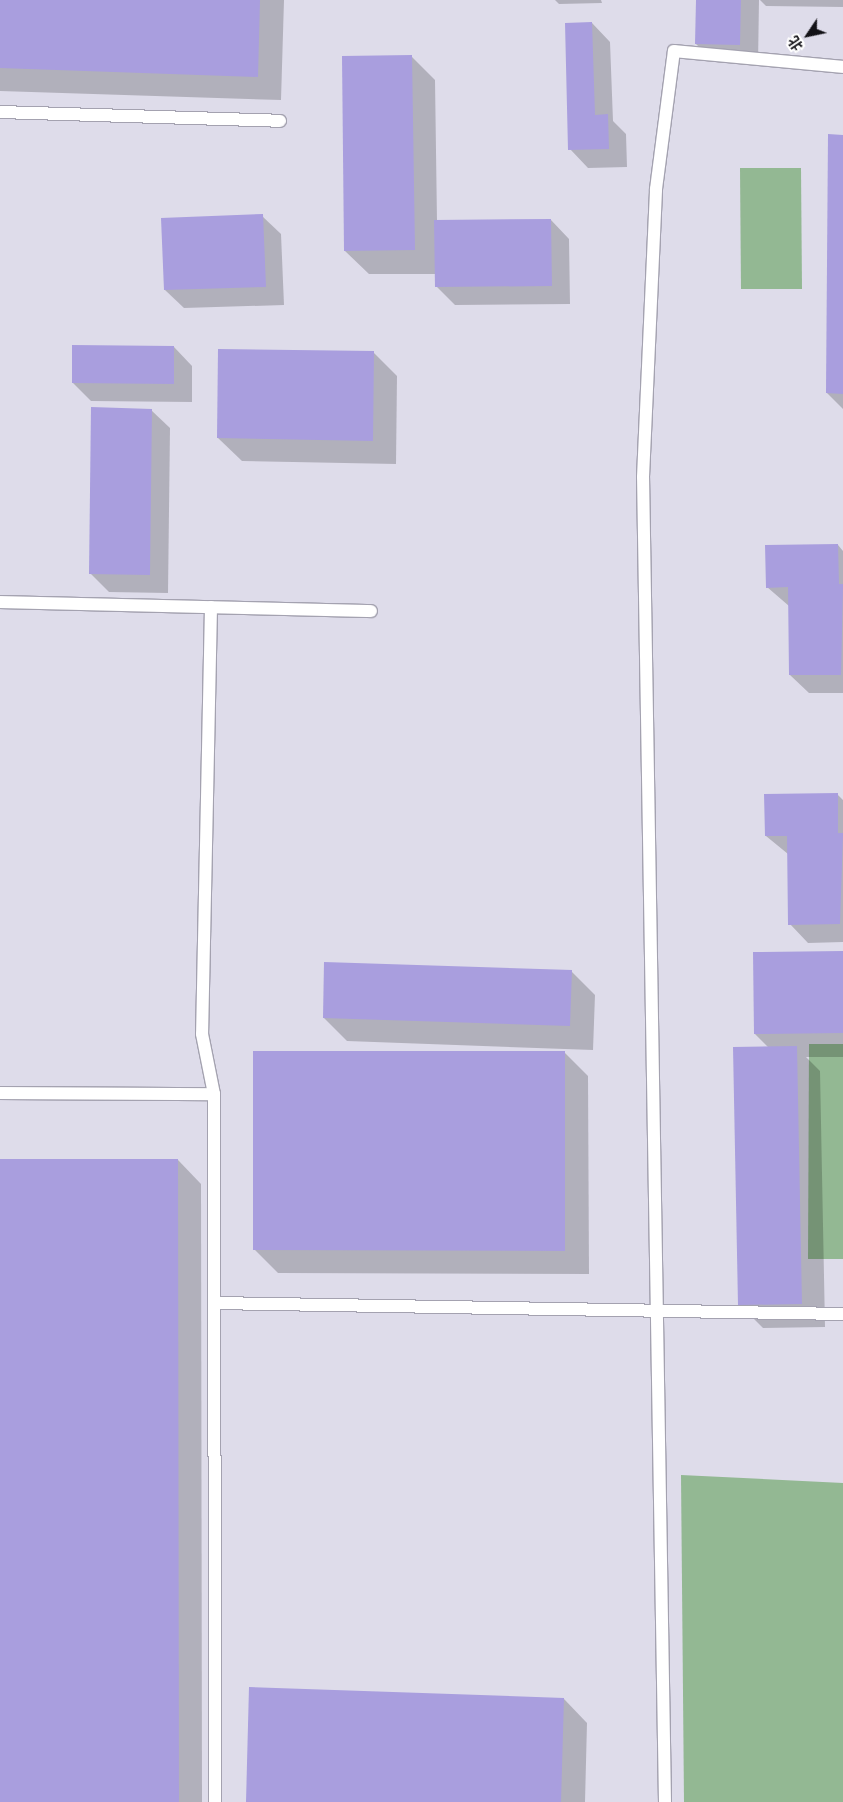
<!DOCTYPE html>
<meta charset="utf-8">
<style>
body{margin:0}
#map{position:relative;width:843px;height:1802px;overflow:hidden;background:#dedcea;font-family:"Golos Text","Noto Sans SC",sans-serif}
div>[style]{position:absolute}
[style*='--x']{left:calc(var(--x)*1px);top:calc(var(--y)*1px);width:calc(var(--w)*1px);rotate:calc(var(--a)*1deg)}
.green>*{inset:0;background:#93b893}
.shadow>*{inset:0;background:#0003}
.building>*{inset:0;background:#a99ede}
.roads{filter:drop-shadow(1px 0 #a4a2b0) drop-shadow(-1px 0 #a4a2b0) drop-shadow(0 1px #a4a2b0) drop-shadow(0 -1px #a4a2b0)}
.service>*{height:12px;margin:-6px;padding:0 6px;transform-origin:6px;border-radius:6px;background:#fff}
span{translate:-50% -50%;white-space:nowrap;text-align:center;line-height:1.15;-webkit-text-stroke:4px #fff;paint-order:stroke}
.north{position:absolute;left:783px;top:10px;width:50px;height:50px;-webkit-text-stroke:4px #fff;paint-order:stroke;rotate:236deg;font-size:14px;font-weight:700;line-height:20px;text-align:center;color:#131217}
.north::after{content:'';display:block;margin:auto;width:18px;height:22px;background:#131217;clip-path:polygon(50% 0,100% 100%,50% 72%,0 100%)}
</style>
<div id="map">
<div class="green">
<i style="clip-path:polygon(740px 168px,801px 168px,802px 289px,741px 289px)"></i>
<i style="clip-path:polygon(809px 1044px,843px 1044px,843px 1259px,808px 1259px)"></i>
<i style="clip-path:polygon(681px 1475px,843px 1483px,843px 1802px,684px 1802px)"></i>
</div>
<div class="shadow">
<i style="clip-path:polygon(0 0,284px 0,281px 100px,0 91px)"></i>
<i style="clip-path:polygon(555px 0,601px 0,602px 3px,559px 4px)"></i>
<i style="clip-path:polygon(697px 0,759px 0,758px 63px,715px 62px,696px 44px)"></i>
<i style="clip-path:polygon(760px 0,843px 0,843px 7px,766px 6px)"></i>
<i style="clip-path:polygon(592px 23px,610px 42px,613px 121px,626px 134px,627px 167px,588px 168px,570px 149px)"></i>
<i style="clip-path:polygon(411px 56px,435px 80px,437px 221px,551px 220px,569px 239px,570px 304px,455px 305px,437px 287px,436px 274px,369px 274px,345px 251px)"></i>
<i style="clip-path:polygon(843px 136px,843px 409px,827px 393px)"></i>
<i style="clip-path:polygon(262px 216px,281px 234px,284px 305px,184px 308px,165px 290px)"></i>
<i style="clip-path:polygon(174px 347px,192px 366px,192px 402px,91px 401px,73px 383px)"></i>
<i style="clip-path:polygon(373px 352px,397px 376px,396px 464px,242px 461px,218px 438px)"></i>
<i style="clip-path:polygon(151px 410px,170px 428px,168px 593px,109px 592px,90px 573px)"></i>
<i style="clip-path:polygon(838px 545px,843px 551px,843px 693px,809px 693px,790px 675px,789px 606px,767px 587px)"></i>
<i style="clip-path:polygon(837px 794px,843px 800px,843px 942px,808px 943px,790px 924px,788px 854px,766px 836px)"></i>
<i style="clip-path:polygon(843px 953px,843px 1057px,806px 1057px,820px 1071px,825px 1327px,763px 1328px,739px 1304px,769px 1048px,755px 1034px)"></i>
<i style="clip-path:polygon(571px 971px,595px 995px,593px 1050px,347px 1041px,324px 1018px)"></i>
<i style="clip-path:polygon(565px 1053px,588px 1076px,589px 1274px,278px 1273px,254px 1249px)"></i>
<i style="clip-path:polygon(0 1160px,178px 1160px,201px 1184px,202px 1802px,0 1802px)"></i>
<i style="clip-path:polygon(564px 1699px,587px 1723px,585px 1802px,247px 1802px)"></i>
</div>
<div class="building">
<i style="clip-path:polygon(0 0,260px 0,258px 77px,0 68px)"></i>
<i style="clip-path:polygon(696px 0,741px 0,740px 45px,695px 44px)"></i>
<i style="clip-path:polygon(592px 22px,595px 115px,608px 114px,609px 149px,568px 150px,565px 23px)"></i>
<i style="clip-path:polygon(412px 55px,415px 250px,344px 251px,342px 56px)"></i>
<i style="clip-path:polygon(828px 134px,843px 135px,843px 394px,826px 393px)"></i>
<i style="clip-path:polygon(263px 214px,266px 287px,164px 290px,161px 218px)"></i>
<i style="clip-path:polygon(551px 219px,552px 286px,435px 287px,434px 220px)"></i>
<i style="clip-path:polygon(72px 345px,174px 346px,174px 384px,72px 383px)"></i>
<i style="clip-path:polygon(218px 349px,374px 351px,373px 441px,217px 438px)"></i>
<i style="clip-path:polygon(91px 407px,152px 409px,150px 575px,89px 574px)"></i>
<i style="clip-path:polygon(838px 544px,839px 584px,843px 584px,841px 675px,789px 675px,788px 587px,766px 588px,765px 545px)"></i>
<i style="clip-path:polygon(838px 793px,838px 833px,843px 833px,840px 924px,788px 925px,787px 836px,765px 836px,764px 794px)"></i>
<i style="clip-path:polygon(843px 951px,843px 1033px,754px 1034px,753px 952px)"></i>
<i style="clip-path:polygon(324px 962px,572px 970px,570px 1026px,323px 1018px)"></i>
<i style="clip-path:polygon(797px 1046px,802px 1304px,738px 1305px,733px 1047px)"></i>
<i style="clip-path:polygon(253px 1051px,565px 1051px,565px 1251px,253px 1250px)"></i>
<i style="clip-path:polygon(0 1159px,178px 1159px,179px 1802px,0 1802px)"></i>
<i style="clip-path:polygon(249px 1687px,564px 1698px,561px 1802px,246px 1802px)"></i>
</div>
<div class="roads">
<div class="service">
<i style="--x:0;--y:112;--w:280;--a:1.8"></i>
<i style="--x:0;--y:602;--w:371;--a:1.4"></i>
<i style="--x:211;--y:607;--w:427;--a:91.2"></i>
<i style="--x:202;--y:1034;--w:61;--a:78.7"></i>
<i style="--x:0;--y:1093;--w:214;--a:0.3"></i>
<i style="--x:214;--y:1094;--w:708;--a:89.92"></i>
<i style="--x:214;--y:1303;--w:629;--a:1"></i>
<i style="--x:665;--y:1802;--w:1325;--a:-90.95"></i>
<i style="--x:643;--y:477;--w:288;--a:-87.4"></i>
<i style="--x:656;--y:189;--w:139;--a:-82.6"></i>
<i style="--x:674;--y:51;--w:170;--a:5.4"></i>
</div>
</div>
<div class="north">北</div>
</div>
